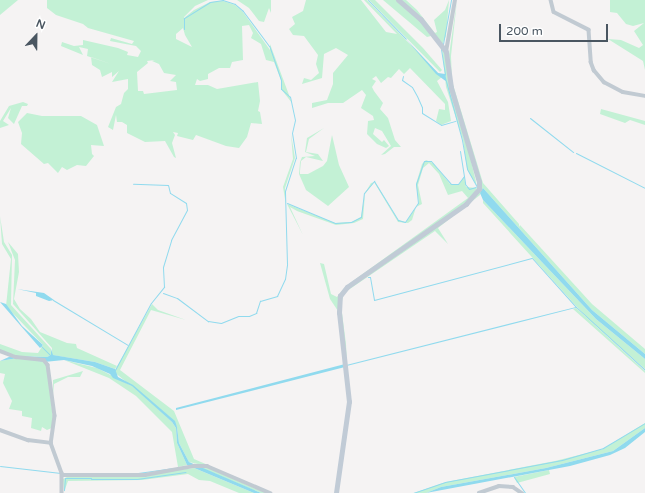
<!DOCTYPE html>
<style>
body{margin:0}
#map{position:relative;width:645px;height:493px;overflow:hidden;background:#f5f3f3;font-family:"Varela Round",sans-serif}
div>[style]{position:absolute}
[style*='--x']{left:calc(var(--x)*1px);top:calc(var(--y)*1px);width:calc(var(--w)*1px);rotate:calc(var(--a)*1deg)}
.green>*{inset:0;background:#c3f1d5}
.water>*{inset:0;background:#90daee}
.stream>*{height:1px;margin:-0.5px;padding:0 0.5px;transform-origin:0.5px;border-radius:0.5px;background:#90daee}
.street>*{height:3.5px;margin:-1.75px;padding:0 1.75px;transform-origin:1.75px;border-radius:1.75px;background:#c1cad2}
.secondary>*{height:4.5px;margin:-2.25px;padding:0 2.25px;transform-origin:2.25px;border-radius:2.25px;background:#c1cbd6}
span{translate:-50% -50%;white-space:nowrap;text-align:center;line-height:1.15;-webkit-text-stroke:3.5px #fff;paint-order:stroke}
.north{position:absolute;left:16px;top:16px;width:40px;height:40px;-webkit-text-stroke:3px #fff;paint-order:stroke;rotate:22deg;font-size:11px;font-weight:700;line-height:16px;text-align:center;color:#4a5661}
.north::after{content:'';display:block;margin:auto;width:14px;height:18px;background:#4a5661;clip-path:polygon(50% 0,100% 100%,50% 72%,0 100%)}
.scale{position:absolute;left:499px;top:24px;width:109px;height:18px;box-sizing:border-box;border:2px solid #4a5661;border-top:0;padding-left:5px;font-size:12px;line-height:14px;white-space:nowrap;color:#4a5661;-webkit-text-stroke:3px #fff;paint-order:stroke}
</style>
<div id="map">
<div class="green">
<i style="clip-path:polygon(0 0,18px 0,0 15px)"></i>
<i style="clip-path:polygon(evenodd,47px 0,208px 0,195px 6px,184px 17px,184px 18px,194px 10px,210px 2px,223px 1px,235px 5px,243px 12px,270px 50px,270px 44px,292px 103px,281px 89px,281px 80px,274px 62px,266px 60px,261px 44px,251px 38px,253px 33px,249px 25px,242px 26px,243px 60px,232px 62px,230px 68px,219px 68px,208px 74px,208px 79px,200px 81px,197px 79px,195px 85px,208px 85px,217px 89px,258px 82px,260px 101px,258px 111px,260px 112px,262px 124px,251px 123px,247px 137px,239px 148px,226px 146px,196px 135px,193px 140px,177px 136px,178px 133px,173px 132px,175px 135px,172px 143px,176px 158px,174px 157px,165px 141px,145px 142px,127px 133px,127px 125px,122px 122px,117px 122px,116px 115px,113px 130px,108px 127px,116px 107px,121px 104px,124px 93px,128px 89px,128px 79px,112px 82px,119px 71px,112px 77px,112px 72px,102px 77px,100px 70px,92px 65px,91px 57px,111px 64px,87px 56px,88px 49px,79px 47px,83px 55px,61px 46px,62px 42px,74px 46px,83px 45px,83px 40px,118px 48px,128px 52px,127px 55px,138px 57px,141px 51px,136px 46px,110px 41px,111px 38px,132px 44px,134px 41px,88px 28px,83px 24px,56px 15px,47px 8px,47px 0,183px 28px,185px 35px,192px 47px,176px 39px,176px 34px,183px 28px,47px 0,155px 60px,152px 61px,159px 64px,164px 73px,176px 75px,170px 81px,176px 82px,177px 90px,144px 94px,143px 91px,138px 91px,137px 72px,148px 63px,147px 61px,155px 60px)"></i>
<i style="clip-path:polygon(237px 0,271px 0,271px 13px,269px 8px,264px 22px,259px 21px,249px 8px)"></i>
<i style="clip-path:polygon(306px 0,361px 0,386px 32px,397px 34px,364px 0,367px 0,442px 77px,437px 81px,448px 102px,451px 121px,441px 125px,436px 121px,439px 109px,445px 110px,445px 104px,410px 68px,404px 74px,399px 69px,391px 78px,388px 77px,381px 83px,376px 76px,372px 79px,376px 81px,372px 87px,374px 91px,383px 103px,380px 109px,388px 118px,395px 140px,401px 147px,394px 147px,385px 154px,381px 155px,391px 146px,382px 131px,375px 128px,373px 134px,382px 142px,384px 140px,389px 146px,386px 148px,377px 144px,367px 134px,368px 121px,374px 120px,373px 116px,361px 108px,366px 95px,362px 90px,343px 103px,328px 103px,312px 108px,312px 103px,327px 100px,333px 84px,333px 73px,348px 55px,336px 48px,324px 54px,322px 78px,302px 84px,304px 78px,311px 80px,319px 73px,316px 64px,318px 55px,304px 36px,293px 35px,289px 29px,295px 24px,292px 17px,303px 11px)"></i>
<i style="clip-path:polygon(369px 0,375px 0,423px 48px,442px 70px,440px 72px)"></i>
<i style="clip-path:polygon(383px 0,397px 0,421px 21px,431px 36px,427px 37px)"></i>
<i style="clip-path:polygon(399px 0,406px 0,417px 10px,435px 33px,437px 32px,434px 20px,445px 10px,449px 0,446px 36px,442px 45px)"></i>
<i style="clip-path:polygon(457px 0,451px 56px,452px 81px,483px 183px,519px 224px,519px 227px,520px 225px,592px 304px,645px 349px,645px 354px,592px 310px,483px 188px,480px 195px,438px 228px,448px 244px,435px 231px,344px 293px,341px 305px,346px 344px,347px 364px,340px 302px,344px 292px,468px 203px,481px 187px,453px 87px,449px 55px)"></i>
<i style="clip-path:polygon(610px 0,645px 0,645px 70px,643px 61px,608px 39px,621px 40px,639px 48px,643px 45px,634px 31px,644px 23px,633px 26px,626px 24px,617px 13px,610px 12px)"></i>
<i style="clip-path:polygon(442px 49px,445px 52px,477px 186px,467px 169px,463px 140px,446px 87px)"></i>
<i style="clip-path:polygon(23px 102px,28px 104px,27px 106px,22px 106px,14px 124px,8px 118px,11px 108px,3px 121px,9px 125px,0 128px,0 121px,9px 106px)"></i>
<i style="clip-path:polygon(601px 109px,645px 121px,645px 125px,630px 120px,625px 123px,600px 114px)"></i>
<i style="clip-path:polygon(27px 113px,42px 116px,81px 116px,97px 125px,104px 146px,91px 145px,92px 154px,94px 156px,86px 166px,77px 165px,67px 170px,62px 167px,58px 173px,48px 163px,44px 164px,21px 144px,22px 133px,18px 122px)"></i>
<i style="clip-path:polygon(293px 128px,291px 134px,295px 158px,285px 188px,286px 205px,283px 187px,293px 159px,291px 134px)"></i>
<i style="clip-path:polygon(324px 128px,309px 139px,306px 152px,318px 154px,323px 161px,306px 157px,301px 161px,300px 171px,300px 174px,308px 174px,323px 166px,327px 161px,332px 135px,339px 165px,349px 187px,328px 206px,306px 190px,299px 174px,300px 162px,302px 157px,315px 156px,305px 152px,307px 138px)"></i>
<i style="clip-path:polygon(426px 160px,433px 163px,450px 184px,459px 184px,464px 177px,466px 187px,477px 188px,474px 193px,467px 201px,433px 227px,346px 287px,338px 300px,338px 311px,330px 299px,320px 263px,324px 264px,331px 294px,337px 297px,346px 286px,468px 198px,462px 191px,448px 195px,439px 174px,429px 163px,423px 168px,418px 185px,422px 204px,416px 207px,412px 220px,408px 223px,398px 222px,374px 182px,365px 194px,363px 219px,354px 223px,336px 225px,297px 211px,290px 207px,303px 235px,287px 204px,335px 223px,352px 222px,361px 217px,365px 193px,371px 183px,375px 182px,398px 220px,406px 222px,419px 203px,416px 184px,422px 164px)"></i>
<i style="clip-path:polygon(483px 200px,596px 319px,645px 359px,645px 369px,587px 318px,483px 203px)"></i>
<i style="clip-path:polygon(0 216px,4px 242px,12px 255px,11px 305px,51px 349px,51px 355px,47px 357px,17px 356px,0 350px,0 344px,22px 352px,38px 353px,43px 345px,6px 306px,11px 259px,2px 244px)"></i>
<i style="clip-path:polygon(8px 242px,18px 254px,19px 272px,14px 299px,20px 309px,31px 319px,40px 332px,67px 343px,76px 344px,77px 348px,117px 366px,115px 369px,95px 362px,52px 355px,52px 348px,13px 304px,15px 260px)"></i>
<i style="clip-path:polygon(152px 304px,158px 310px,186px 320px,151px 310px,120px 370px,174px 411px,194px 459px,273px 493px,215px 468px,189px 462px,179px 443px,177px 427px,170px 417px,114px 372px)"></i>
<i style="clip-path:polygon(576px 308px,645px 371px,645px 373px,573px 309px)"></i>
<i style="clip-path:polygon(18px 358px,44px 362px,47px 366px,54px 427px,47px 430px,42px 427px,41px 431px,31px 428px,32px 418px,22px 416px,22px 411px,9px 409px,12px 401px,3px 383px,5px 374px,0 373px,0 361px)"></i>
<i style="clip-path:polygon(64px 360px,97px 368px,132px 386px,141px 393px,172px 422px,176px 428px,177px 443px,187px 465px,178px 467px,172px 432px,136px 396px,109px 378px)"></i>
<i style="clip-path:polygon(83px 371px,80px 377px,68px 377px,54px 384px,53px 394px,53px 380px)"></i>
<i style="clip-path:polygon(645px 423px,645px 428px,613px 451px,546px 468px,441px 487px,426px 493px,414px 493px,446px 482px,555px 461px,603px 449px)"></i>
<i style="clip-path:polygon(199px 467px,206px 467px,266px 493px,261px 493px)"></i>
<i style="clip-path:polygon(194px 468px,254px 493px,239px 493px,210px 481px,199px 480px,188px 474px,142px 480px,68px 481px,64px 492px,63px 479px,67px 477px,127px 476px)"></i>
<i style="clip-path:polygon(549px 470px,550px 474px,517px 483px,514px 477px)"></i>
</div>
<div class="water">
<i style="clip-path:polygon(405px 38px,438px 73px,445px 74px,447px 82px,436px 74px)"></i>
<i style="clip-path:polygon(483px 188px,592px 310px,645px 354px,645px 359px,596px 319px,483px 200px,480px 193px)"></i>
<i style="clip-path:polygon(17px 289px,44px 293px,54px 300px,49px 301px,36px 296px,36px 293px)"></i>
<i style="clip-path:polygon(0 302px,6px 304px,22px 326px,43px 345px,40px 348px)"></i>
<i style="clip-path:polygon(51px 349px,53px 355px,95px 362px,115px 369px,118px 377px,133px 385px,175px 421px,177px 427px,179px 443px,189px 462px,261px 493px,254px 493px,187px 465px,177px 443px,176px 428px,172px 422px,132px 386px,113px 378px,110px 374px,92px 366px,64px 360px,44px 362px,18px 358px,0 361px,11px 356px,47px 357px,51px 355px)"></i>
<i style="clip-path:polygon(345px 364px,345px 367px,176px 410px,176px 408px)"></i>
<i style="clip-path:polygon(645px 428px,645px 432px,625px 448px,610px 455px,570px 466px,426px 493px,441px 487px,546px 468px,613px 451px)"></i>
</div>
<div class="stream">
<i style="--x:368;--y:0;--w:54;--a:45.7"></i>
<i style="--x:443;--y:44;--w:45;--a:-79.7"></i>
<i style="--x:441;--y:49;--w:26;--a:81"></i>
<i style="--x:403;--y:76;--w:4;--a:104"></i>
<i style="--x:402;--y:80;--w:12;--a:35"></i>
<i style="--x:412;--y:87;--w:10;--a:61"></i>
<i style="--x:417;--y:96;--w:12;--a:66"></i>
<i style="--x:422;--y:107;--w:6;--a:90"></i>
<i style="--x:422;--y:113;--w:22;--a:32"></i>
<i style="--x:441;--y:125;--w:15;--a:-16"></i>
<i style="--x:446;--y:81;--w:61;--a:74.8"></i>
<i style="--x:462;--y:140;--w:29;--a:80"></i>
<i style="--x:467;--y:169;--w:21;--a:61"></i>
<i style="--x:530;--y:118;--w:55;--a:38.3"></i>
<i style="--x:460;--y:151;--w:33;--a:81"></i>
<i style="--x:465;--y:184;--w:6;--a:51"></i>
<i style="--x:469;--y:189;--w:7;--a:-16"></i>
<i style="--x:576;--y:153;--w:77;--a:26.9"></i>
<i style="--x:287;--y:203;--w:52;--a:22.6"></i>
<i style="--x:335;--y:223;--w:16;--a:-4"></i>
<i style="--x:351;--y:222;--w:11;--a:-27"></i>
<i style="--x:361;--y:217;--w:24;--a:-83"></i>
<i style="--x:364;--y:193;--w:16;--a:-50"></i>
<i style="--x:374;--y:181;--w:46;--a:58.4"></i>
<i style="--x:398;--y:220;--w:7;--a:16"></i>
<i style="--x:405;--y:222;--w:23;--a:-56"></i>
<i style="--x:418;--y:203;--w:19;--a:-96"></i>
<i style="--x:416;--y:184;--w:24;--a:-71"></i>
<i style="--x:424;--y:161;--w:7;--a:0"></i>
<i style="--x:431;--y:161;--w:30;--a:49"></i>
<i style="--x:451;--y:184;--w:7;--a:0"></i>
<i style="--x:458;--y:184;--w:10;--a:-53"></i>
<i style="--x:368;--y:277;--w:2;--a:0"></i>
<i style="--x:370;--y:277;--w:23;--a:80"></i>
<i style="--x:374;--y:300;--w:163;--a:-14.9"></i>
<i style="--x:532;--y:258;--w:66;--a:48.1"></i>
<i style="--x:163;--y:293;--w:15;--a:20"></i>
<i style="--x:177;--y:298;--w:39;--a:37"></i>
<i style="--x:208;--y:321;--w:13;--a:9"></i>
<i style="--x:221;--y:323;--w:18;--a:-22"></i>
<i style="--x:238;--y:316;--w:11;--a:0"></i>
<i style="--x:249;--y:316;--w:8;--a:-23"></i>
<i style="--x:256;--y:313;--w:13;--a:-72"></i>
<i style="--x:260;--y:301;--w:18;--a:-16"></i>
<i style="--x:277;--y:296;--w:19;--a:-65"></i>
<i style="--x:285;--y:279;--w:15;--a:-82"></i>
<i style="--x:287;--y:264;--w:73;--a:-91.6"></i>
<i style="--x:285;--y:191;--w:35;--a:-72"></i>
<i style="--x:296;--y:158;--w:25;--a:-99"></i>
<i style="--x:292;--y:133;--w:13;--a:-77"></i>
<i style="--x:295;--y:120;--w:24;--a:-102"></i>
<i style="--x:290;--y:97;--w:12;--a:-138"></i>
<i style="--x:281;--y:89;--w:9;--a:-90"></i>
<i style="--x:281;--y:80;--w:36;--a:-109"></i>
<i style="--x:269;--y:46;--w:44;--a:-126.6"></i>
<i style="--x:243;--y:11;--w:11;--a:-139"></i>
<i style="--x:235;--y:4;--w:13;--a:-162"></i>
<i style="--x:223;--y:0;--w:13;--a:171"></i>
<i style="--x:210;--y:2;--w:31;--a:148"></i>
<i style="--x:184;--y:18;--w:11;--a:90"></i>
<i style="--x:53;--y:300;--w:87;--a:31"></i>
<i style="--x:41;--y:346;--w:14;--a:45"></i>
<i style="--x:346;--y:365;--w:237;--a:-14.2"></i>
<i style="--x:576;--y:307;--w:93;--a:42.4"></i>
<i style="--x:115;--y:370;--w:76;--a:-61.8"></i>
<i style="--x:151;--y:303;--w:21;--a:-51"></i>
<i style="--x:164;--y:287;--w:20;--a:-93"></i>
<i style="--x:163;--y:267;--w:28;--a:-73"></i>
<i style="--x:171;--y:240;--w:34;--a:-62"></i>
<i style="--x:187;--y:210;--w:7;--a:-98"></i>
<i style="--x:186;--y:203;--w:19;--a:-148"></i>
<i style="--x:170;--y:193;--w:8;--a:-104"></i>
<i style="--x:168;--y:185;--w:35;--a:-178"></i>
<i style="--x:0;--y:466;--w:61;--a:6.5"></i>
<i style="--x:138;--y:473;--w:36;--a:-8"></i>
<i style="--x:514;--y:477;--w:19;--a:55"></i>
<i style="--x:91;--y:479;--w:46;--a:0"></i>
<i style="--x:137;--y:479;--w:49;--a:-8.3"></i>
<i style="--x:64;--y:490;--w:12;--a:-85"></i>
<i style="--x:65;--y:478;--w:26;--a:0"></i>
<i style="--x:413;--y:493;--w:34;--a:-19"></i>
<i style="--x:445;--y:482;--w:119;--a:-10.6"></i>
<i style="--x:562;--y:460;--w:43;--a:-16.3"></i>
<i style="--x:603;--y:448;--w:49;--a:-30.8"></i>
</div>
<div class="street">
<i style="--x:551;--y:0;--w:12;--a:76"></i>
<i style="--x:554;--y:12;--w:39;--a:27"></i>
<i style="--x:589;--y:30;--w:32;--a:86"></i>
<i style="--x:591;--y:62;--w:9;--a:69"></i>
<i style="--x:594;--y:70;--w:16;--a:50"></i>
<i style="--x:604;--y:82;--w:21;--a:28"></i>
<i style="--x:623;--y:92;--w:22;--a:10"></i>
<i style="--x:446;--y:52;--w:53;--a:-80.2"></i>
<i style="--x:0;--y:351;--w:17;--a:21"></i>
<i style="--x:16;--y:357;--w:28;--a:6"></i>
<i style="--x:44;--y:360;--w:6;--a:51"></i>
<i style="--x:48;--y:365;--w:51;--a:82.2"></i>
<i style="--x:55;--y:416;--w:27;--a:98"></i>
<i style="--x:51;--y:443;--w:32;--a:70"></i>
<i style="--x:62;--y:473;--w:20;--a:90"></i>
<i style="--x:0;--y:430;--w:30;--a:20"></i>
<i style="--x:28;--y:440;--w:23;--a:7"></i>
<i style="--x:62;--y:475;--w:83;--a:0"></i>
<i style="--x:145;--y:475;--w:50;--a:-10.4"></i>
<i style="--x:194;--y:466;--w:13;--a:0"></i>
<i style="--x:207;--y:466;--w:69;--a:23.2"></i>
<i style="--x:479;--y:493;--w:21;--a:-19"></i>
<i style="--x:499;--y:486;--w:14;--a:4"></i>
<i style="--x:513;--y:487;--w:11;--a:34"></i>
</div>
<div class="secondary">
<i style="--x:336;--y:493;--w:92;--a:-81.9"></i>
<i style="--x:349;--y:402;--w:90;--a:-96.4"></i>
<i style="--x:339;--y:313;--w:17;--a:-87"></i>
<i style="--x:340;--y:296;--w:11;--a:-52"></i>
<i style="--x:347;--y:287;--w:145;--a:-34.9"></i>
<i style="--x:466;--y:204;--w:20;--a:-49"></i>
<i style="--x:479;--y:189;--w:7;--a:-90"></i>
<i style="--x:479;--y:182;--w:98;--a:-106.6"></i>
<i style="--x:451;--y:88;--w:36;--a:-98"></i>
<i style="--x:446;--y:52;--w:41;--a:-128"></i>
<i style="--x:421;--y:20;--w:30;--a:-139"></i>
</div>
<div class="north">N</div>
<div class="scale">200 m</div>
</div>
